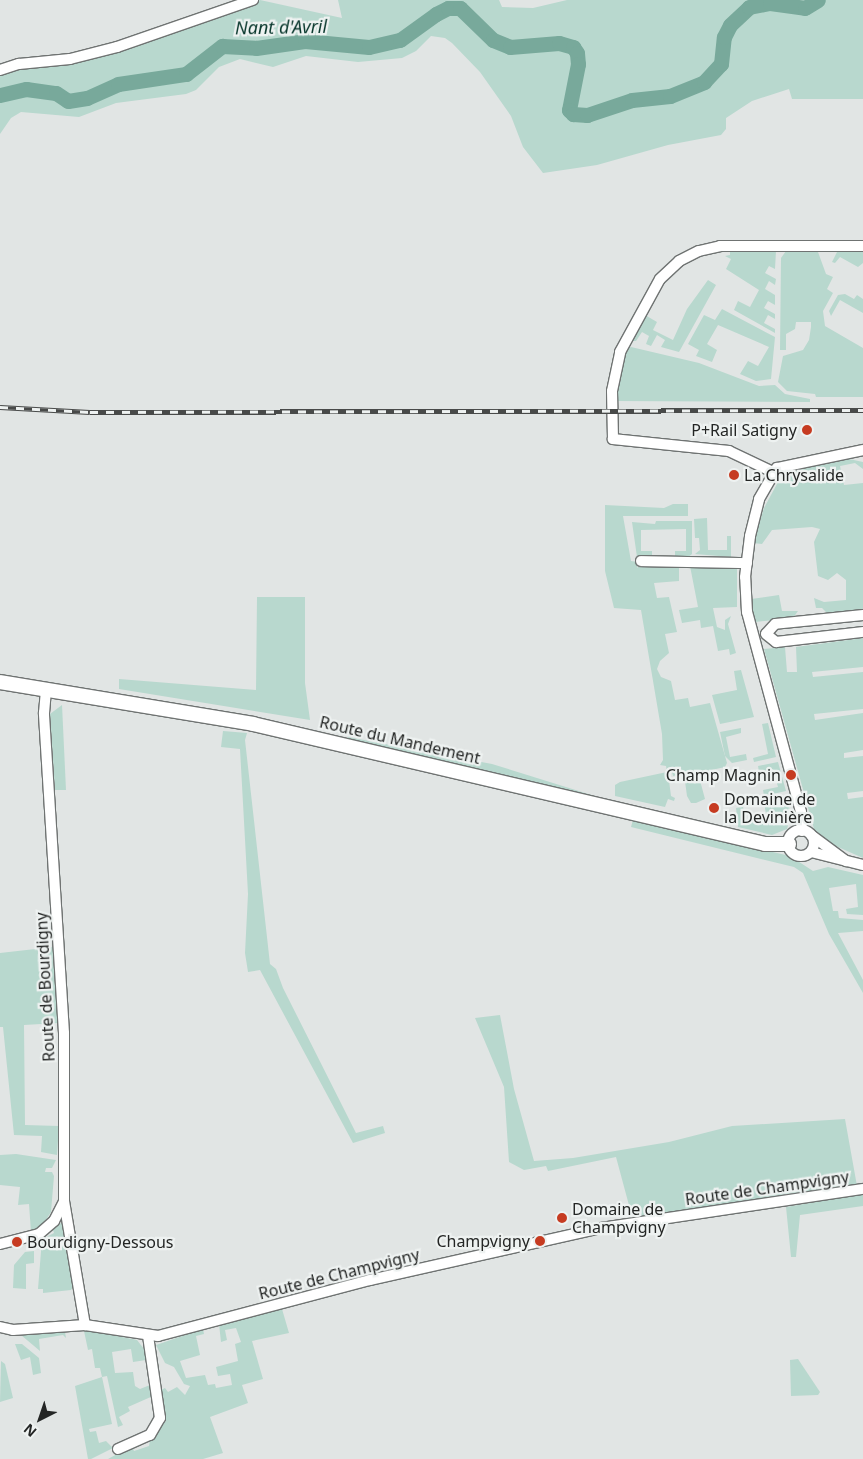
<!DOCTYPE html>
<meta charset="utf-8">
<style>
body{margin:0}
#map{position:relative;width:863px;height:1459px;overflow:hidden;background:#e1e5e4;font-family:"Noto Sans",sans-serif}
div>[style]{position:absolute}
[style*='--x']{left:calc(var(--x)*1px);top:calc(var(--y)*1px);width:calc(var(--w)*1px);rotate:calc(var(--a)*1deg)}
.green>*{inset:0;background:#b8d8ce}
.river>*{height:15px;margin:-7.5px;padding:0 7.5px;transform-origin:7.5px;border-radius:7.5px;background:#78a99b}
.roads{filter:drop-shadow(1px 0 #6f7372) drop-shadow(-1px 0 #6f7372) drop-shadow(0 1px #6f7372) drop-shadow(0 -1px #6f7372)}
.minor>*{height:10px;margin:-5px;padding:0 5px;transform-origin:5px;border-radius:5px;background:#fff}
.minor>.ring{margin:-5px;padding:0;box-sizing:content-box;background:none;border:10px solid #fff;border-radius:50%}
.major>*{height:14px;margin:-7px;padding:0 7px;transform-origin:7px;border-radius:7px;background:#fff}
.rail>*{height:4.5px;margin-top:-2.25px;transform-origin:0;background:repeating-linear-gradient(90deg,#eef2f1 0 8px,#484a49 0 16px);box-sizing:border-box;border-block:1px solid #484a49}
.dots>*{width:14px;height:14px;translate:-50% -50%;box-sizing:border-box;border:2px solid #eef2f1;border-radius:50%}
span{translate:-50% -50%;white-space:nowrap;text-align:center;line-height:1.15;-webkit-text-stroke:4.5px #eef2f1;paint-order:stroke}
.poi-label{font-size:16px;color:#242625}
.right{translate:-100% -50%;text-align:right}
.left{translate:0 -50%;text-align:left}
.street-label{font-size:16px;color:#242625}
.water-label{font-size:18px;color:#08372c;font-style:italic}
.north{position:absolute;left:15px;top:1394px;width:50px;height:50px;-webkit-text-stroke:4px #eef2f1;paint-order:stroke;rotate:221deg;font-size:14px;font-weight:700;line-height:20px;text-align:center;color:#242625}
.north::after{content:'';display:block;margin:auto;width:18px;height:22px;background:#242625;clip-path:polygon(50% 0,100% 100%,50% 72%,0 100%)}
</style>
<div id="map">
<div class="green">
<i style="clip-path:polygon(260px 0,342px 18px,338px 0,499px 0,502px 7px,533px 8px,567px 0,863px 0,863px 99px,792px 99px,789px 89px,752px 101px,726px 118px,726px 129px,721px 135px,668px 145px,597px 165px,543px 173px,523px 147px,511px 116px,480px 72px,452px 43px,445px 38px,431px 36px,416px 51px,402px 58px,358px 62px,306px 56px,273px 67px,240px 59px,219px 67px,196px 90px,186px 94px,116px 103px,79px 117px,21px 112px,11px 118px,0 134px,0 91px,10px 95px,27px 93px,23px 86px,0 90px,0 76px,10px 69px,42px 64px)"></i>
<i style="clip-path:polygon(863px 250px,863px 263px,858px 267px,840px 257px,835px 263px,832px 262px,837px 252px,818px 252px,826px 274px,833px 277px,827px 289px,833px 293px,823px 311px,825px 326px,863px 348px,863px 397px,816px 397px,815px 394px,787px 391px,778px 382px,783px 356px,803px 350px,809px 340px,811px 327px,811px 322px,796px 322px,795px 329px,786px 334px,786px 350px,780px 350px,781px 258px,786px 251px)"></i>
<i style="clip-path:polygon(730px 251px,776px 251px,775px 269px,769px 266px,765px 273px,776px 279px,775px 285px,769px 281px,765px 289px,775px 295px,775px 305px,768px 301px,764px 308px,775px 314px,775px 319px,768px 315px,764px 323px,775px 329px,775px 333px,734px 310px,738px 301px,750px 307px,759px 290px,726px 269px,731px 259px,725px 256px,730px 255px)"></i>
<i style="clip-path:polygon(708px 280px,716px 285px,679px 352px,661px 347px,665px 340px,657px 335px,651px 346px,646px 344px,649px 336px,642px 332px,636px 341px,632px 341px,645px 315px,657px 322px,653px 330px,673px 340px,687px 309px)"></i>
<i style="clip-path:polygon(845px 294px,854px 299px,857px 295px,863px 299px,863px 313px,840px 300px,831px 316px,829px 311px,838px 295px)"></i>
<i style="clip-path:polygon(722px 309px,775px 337px,771px 379px,756px 381px,740px 374px,748px 361px,758px 366px,769px 347px,718px 325px,707px 344px,717px 350px,712px 362px,696px 356px,699px 350px,688px 344px,704px 315px,715px 320px)"></i>
<i style="clip-path:polygon(631px 347px,699px 363px,759px 386px,775px 385px,785px 394px,810px 399px,810px 402px,614px 401px,626px 349px)"></i>
<i style="clip-path:polygon(849px 459px,863px 462px,863px 469px,855px 463px,840px 466px,844px 485px,863px 483px,863px 610px,828px 614px,822px 608px,816px 608px,814px 598px,824px 602px,846px 600px,846px 580px,837px 573px,828px 580px,818px 576px,814px 542px,820px 529px,812px 527px,772px 530px,762px 544px,753px 543px,764px 508px,778px 482px,801px 468px)"></i>
<i style="clip-path:polygon(673px 504px,688px 504px,688px 516px,623px 516px,631px 561px,638px 562px,637px 568px,643px 563px,679px 565px,679px 581px,654px 583px,657px 598px,669px 597px,677px 632px,665px 634px,669px 653px,660px 661px,657px 669px,661px 677px,671px 681px,675px 700px,688px 698px,690px 707px,710px 703px,727px 763px,725px 767px,698px 773px,705px 799px,696px 803px,691px 803px,687px 796px,684px 774px,673px 776px,672px 772px,668px 773px,671px 796px,675px 798px,674px 801px,668px 799px,665px 807px,615px 796px,615px 785px,620px 782px,667px 772px,666px 766px,660px 765px,663px 760px,662px 734px,641px 610px,614px 608px,605px 571px,605px 505px,664px 508px)"></i>
<i style="clip-path:polygon(707px 518px,708px 550px,727px 550px,727px 536px,731px 536px,731px 557px,695px 554px,700px 550px,699px 538px,695px 538px,694px 519px)"></i>
<i style="clip-path:polygon(656px 521px,692px 521px,692px 554px,688px 557px,675px 557px,675px 551px,686px 551px,686px 529px,641px 530px,641px 551px,652px 551px,652px 557px,637px 557px,632px 522px,655px 524px)"></i>
<i style="clip-path:polygon(690px 566px,737px 567px,737px 607px,713px 608px,717px 627px,725px 630px,725px 620px,731px 616px,728px 624px,736px 653px,730px 655px,729px 649px,718px 651px,713px 626px,701px 628px,700px 620px,682px 623px,679px 610px,698px 607px)"></i>
<i style="clip-path:polygon(779px 595px,782px 611px,798px 611px,793px 618px,755px 622px,751px 599px)"></i>
<i style="clip-path:polygon(257px 597px,305px 597px,305px 683px,310px 720px,119px 689px,119px 679px,256px 690px)"></i>
<i style="clip-path:polygon(863px 638px,863px 667px,812px 672px,813px 677px,863px 672px,863px 709px,814px 714px,815px 720px,863px 713px,863px 750px,844px 753px,844px 758px,863px 756px,863px 791px,847px 793px,848px 799px,863px 797px,863px 858px,829px 843px,814px 829px,764px 649px,785px 647px,787px 672px,797px 672px,796px 647px)"></i>
<i style="clip-path:polygon(741px 670px,754px 717px,720px 724px,712px 695px,737px 690px,734px 671px)"></i>
<i style="clip-path:polygon(62px 705px,66px 790px,55px 790px,50px 714px)"></i>
<i style="clip-path:polygon(768px 723px,776px 757px,754px 762px,753px 758px,768px 754px,762px 724px)"></i>
<i style="clip-path:polygon(741px 728px,741px 733px,726px 737px,730px 757px,746px 754px,747px 760px,732px 763px,725px 756px,720px 732px)"></i>
<i style="clip-path:polygon(223px 731px,247px 733px,245px 740px,270px 964px,276px 969px,283px 988px,356px 1133px,383px 1126px,385px 1133px,353px 1143px,260px 970px,248px 972px,245px 953px,248px 894px,240px 749px,221px 747px)"></i>
<i style="clip-path:polygon(348px 737px,492px 764px,598px 797px,347px 739px)"></i>
<i style="clip-path:polygon(778px 762px,786px 791px,764px 796px,763px 790px,778px 787px,773px 769px,759px 772px,758px 766px)"></i>
<i style="clip-path:polygon(769px 801px,771px 808px,788px 802px,791px 815px,787px 829px,772px 835px,738px 827px,736px 808px,743px 807px,746px 823px,767px 819px,764px 803px)"></i>
<i style="clip-path:polygon(633px 820px,790px 856px,813px 871px,828px 867px,863px 875px,863px 915px,847px 914px,846px 909px,858px 907px,856px 884px,829px 888px,833px 911px,838px 911px,839px 918px,863px 920px,863px 931px,838px 933px,863px 980px,863px 993px,829px 934px,803px 873px,794px 867px,631px 827px)"></i>
<i style="clip-path:polygon(53px 947px,58px 1023px,24px 1025px,25px 1125px,59px 1126px,57px 1155px,41px 1152px,42px 1136px,14px 1135px,3px 1027px,0 1027px,0 953px)"></i>
<i style="clip-path:polygon(500px 1015px,514px 1089px,534px 1161px,573px 1158px,669px 1142px,732px 1126px,845px 1119px,857px 1186px,638px 1219px,636px 1210px,630px 1209px,616px 1157px,548px 1171px,546px 1166px,524px 1170px,509px 1162px,504px 1087px,475px 1018px)"></i>
<i style="clip-path:polygon(16px 1154px,56px 1160px,52px 1168px,46px 1168px,45px 1172px,52px 1172px,54px 1176px,51px 1212px,42px 1226px,31px 1232px,29px 1204px,18px 1205px,20px 1187px,0 1185px,0 1155px)"></i>
<i style="clip-path:polygon(863px 1194px,863px 1206px,800px 1215px,796px 1257px,791px 1257px,786px 1207px)"></i>
<i style="clip-path:polygon(63px 1221px,75px 1285px,71px 1290px,43px 1293px,43px 1289px,38px 1289px,42px 1239px,54px 1233px,53px 1230px)"></i>
<i style="clip-path:polygon(34px 1251px,34px 1263px,26px 1264px,26px 1289px,13px 1288px,14px 1265px,25px 1252px)"></i>
<i style="clip-path:polygon(282px 1309px,289px 1333px,252px 1341px,263px 1379px,242px 1385px,248px 1403px,210px 1417px,223px 1453px,203px 1459px,108px 1459px,132px 1446px,134px 1451px,149px 1446px,150px 1440px,166px 1421px,159px 1391px,165px 1388px,168px 1392px,177px 1387px,185px 1395px,190px 1386px,184px 1384px,174px 1367px,165px 1363px,156px 1345px,203px 1329px,204px 1334px,196px 1336px,200px 1355px,180px 1361px,186px 1378px,205px 1375px,208px 1385px,215px 1384px,216px 1388px,232px 1385px,230px 1374px,218px 1376px,216px 1367px,238px 1361px,235px 1344px,241px 1342px,236px 1328px,225px 1330px,227px 1340px,221px 1342px,219px 1324px)"></i>
<i style="clip-path:polygon(87px 1330px,137px 1340px,144px 1349px,146px 1360px,133px 1362px,131px 1349px,112px 1352px,115px 1373px,133px 1372px,135px 1386px,140px 1389px,150px 1385px,153px 1396px,128px 1407px,130px 1411px,119px 1417px,123px 1425px,118px 1427px,107px 1376px,102px 1377px,112px 1424px,89px 1429px,90px 1432px,96px 1431px,99px 1443px,106px 1441px,113px 1448px,91px 1459px,88px 1459px,75px 1386px,102px 1377px,100px 1368px,95px 1368px,92px 1349px,88px 1350px,84px 1331px)"></i>
<i style="clip-path:polygon(65px 1332px,66px 1338px,63px 1335px,39px 1339px,40px 1351px,21px 1335px)"></i>
<i style="clip-path:polygon(15px 1344px,22px 1344px,39px 1358px,41px 1373px,33px 1375px,30px 1357px,21px 1360px)"></i>
<i style="clip-path:polygon(798px 1359px,820px 1392px,818px 1395px,791px 1396px,790px 1360px)"></i>
<i style="clip-path:polygon(1px 1361px,5px 1364px,13px 1398px,0 1402px)"></i>
</div>
<div class="river">
<i style="--x:0;--y:95;--w:27;--a:-13"></i>
<i style="--x:26;--y:89;--w:30;--a:8"></i>
<i style="--x:56;--y:93;--w:14;--a:34"></i>
<i style="--x:68;--y:101;--w:19;--a:-9"></i>
<i style="--x:87;--y:98;--w:34;--a:-24"></i>
<i style="--x:118;--y:84;--w:69;--a:-8.4"></i>
<i style="--x:186;--y:74;--w:46;--a:-37.9"></i>
<i style="--x:222;--y:46;--w:34;--a:3"></i>
<i style="--x:256;--y:48;--w:49;--a:-8.1"></i>
<i style="--x:305;--y:41;--w:64;--a:5.4"></i>
<i style="--x:369;--y:47;--w:32;--a:-13"></i>
<i style="--x:400;--y:40;--w:44;--a:-35.8"></i>
<i style="--x:436;--y:14;--w:13;--a:-27"></i>
<i style="--x:448;--y:8;--w:12;--a:0"></i>
<i style="--x:460;--y:8;--w:46;--a:44.1"></i>
<i style="--x:493;--y:40;--w:18;--a:22"></i>
<i style="--x:510;--y:47;--w:49;--a:-4.7"></i>
<i style="--x:559;--y:43;--w:15;--a:16"></i>
<i style="--x:573;--y:47;--w:7;--a:56"></i>
<i style="--x:577;--y:53;--w:11;--a:85"></i>
<i style="--x:578;--y:64;--w:47;--a:101.1"></i>
<i style="--x:569;--y:110;--w:6;--a:45"></i>
<i style="--x:573;--y:114;--w:14;--a:4"></i>
<i style="--x:587;--y:115;--w:47;--a:-18.4"></i>
<i style="--x:632;--y:100;--w:38;--a:-6"></i>
<i style="--x:670;--y:96;--w:37;--a:-22"></i>
<i style="--x:704;--y:82;--w:25;--a:-47"></i>
<i style="--x:721;--y:64;--w:27;--a:-84"></i>
<i style="--x:724;--y:37;--w:13;--a:-63"></i>
<i style="--x:730;--y:25;--w:26;--a:-43"></i>
<i style="--x:749;--y:7;--w:21;--a:-11"></i>
<i style="--x:770;--y:3;--w:35;--a:8"></i>
<i style="--x:805;--y:8;--w:15;--a:-32"></i>
</div>
<div class="roads">
<div class="minor">
<i style="--x:0;--y:70;--w:20;--a:-18"></i>
<i style="--x:19;--y:64;--w:51;--a:-5.6"></i>
<i style="--x:70;--y:59;--w:49;--a:-14.3"></i>
<i style="--x:117;--y:47;--w:144;--a:-19.1"></i>
<i style="--x:773;--y:472;--w:49;--a:-154.5"></i>
<i style="--x:729;--y:451;--w:117;--a:-174.1"></i>
<i style="--x:613;--y:439;--w:48;--a:-91.2"></i>
<i style="--x:612;--y:391;--w:40;--a:-78"></i>
<i style="--x:620;--y:352;--w:83;--a:-61.3"></i>
<i style="--x:660;--y:279;--w:26;--a:-43"></i>
<i style="--x:679;--y:261;--w:22;--a:-27"></i>
<i style="--x:699;--y:251;--w:22;--a:-13"></i>
<i style="--x:720;--y:246;--w:143;--a:0"></i>
<i style="--x:641;--y:561;--w:106;--a:1.1"></i>
<i style="--x:863;--y:615;--w:88;--a:174.2"></i>
<i style="--x:775;--y:624;--w:13;--a:132"></i>
<i style="--x:766;--y:634;--w:13;--a:39"></i>
<i style="--x:776;--y:642;--w:88;--a:-6.6"></i>
<i class="ring" style="left:788px;top:830px;width:16px;height:16px"></i>
<i style="--x:802;--y:831;--w:19;--a:-93"></i>
<i style="--x:801;--y:812;--w:207;--a:-105.1"></i>
<i style="--x:747;--y:612;--w:35;--a:-93"></i>
<i style="--x:745;--y:577;--w:41;--a:-83"></i>
<i style="--x:750;--y:536;--w:38;--a:-76"></i>
<i style="--x:759;--y:499;--w:36;--a:-60"></i>
<i style="--x:777;--y:468;--w:88;--a:-11.8"></i>
<i style="--x:811;--y:835;--w:44;--a:36.6"></i>
<i style="--x:811;--y:852;--w:54;--a:14"></i>
<i style="--x:64;--y:1201;--w:126;--a:80.4"></i>
<i style="--x:0;--y:1244;--w:40;--a:-14.4"></i>
<i style="--x:39;--y:1234;--w:20;--a:-41"></i>
<i style="--x:54;--y:1221;--w:22;--a:-63"></i>
<i style="--x:64;--y:1201;--w:168;--a:-90"></i>
<i style="--x:64;--y:1033;--w:321;--a:-93.6"></i>
<i style="--x:44;--y:713;--w:24;--a:-85"></i>
<i style="--x:0;--y:1327;--w:13;--a:13"></i>
<i style="--x:13;--y:1330;--w:72;--a:-4"></i>
<i style="--x:85;--y:1325;--w:74;--a:8.6"></i>
<i style="--x:158;--y:1336;--w:219;--a:-14.8"></i>
<i style="--x:370;--y:1280;--w:237;--a:-12.7"></i>
<i style="--x:601;--y:1228;--w:265;--a:-8.5"></i>
<i style="--x:118;--y:1449;--w:35;--a:-24"></i>
<i style="--x:150;--y:1435;--w:20;--a:-60"></i>
<i style="--x:160;--y:1418;--w:83;--a:-98.3"></i>
</div>
<div class="major">
<i style="--x:0;--y:682;--w:256;--a:9.4"></i>
<i style="--x:253;--y:724;--w:526;--a:13.19"></i>
<i style="--x:765;--y:844;--w:24;--a:0"></i>
</div>
</div>
<div class="rail">
<i style="--x:0;--y:407;--w:90;--a:3.2"></i>
<i style="--x:90;--y:412;--w:773;--a:-0.15"></i>
</div>
<div class="dots">
<i style="left:807px;top:430px;background:#c63b21"></i>
<i style="left:734px;top:475px;background:#c63b21"></i>
<i style="left:791px;top:775px;background:#c63b21"></i>
<i style="left:714px;top:808px;background:#c63b21"></i>
<i style="left:562px;top:1218px;background:#c63b21"></i>
<i style="left:540px;top:1241px;background:#c63b21"></i>
<i style="left:17px;top:1242px;background:#c63b21"></i>
</div>
<div class="poi-label">
<span class="right" style="left:797px;top:430px">P+Rail Satigny</span>
<span class="left" style="left:744px;top:475px">La Chrysalide</span>
<span class="right" style="left:781px;top:775px">Champ Magnin</span>
<span class="left" style="left:724px;top:808px">Domaine de<br>la Devinière</span>
<span class="left" style="left:572px;top:1218px">Domaine de<br>Champvigny</span>
<span class="right" style="left:530px;top:1241px">Champvigny</span>
<span class="left" style="left:27px;top:1242px">Bourdigny-Dessous</span>
</div>
<div class="street-label">
<span style="left:400px;top:740px;rotate:13deg">Route du Mandement</span>
<span style="left:45px;top:987px;rotate:-93deg">Route de Bourdigny</span>
<span style="left:767px;top:1188px;rotate:-8deg">Route de Champvigny</span>
<span style="left:339px;top:1274px;rotate:-14deg">Route de Champvigny</span>
</div>
<div class="water-label">
<span style="left:281px;top:27px;rotate:-1deg">Nant d'Avril</span>
</div>
<div class="north">N</div>
</div>
